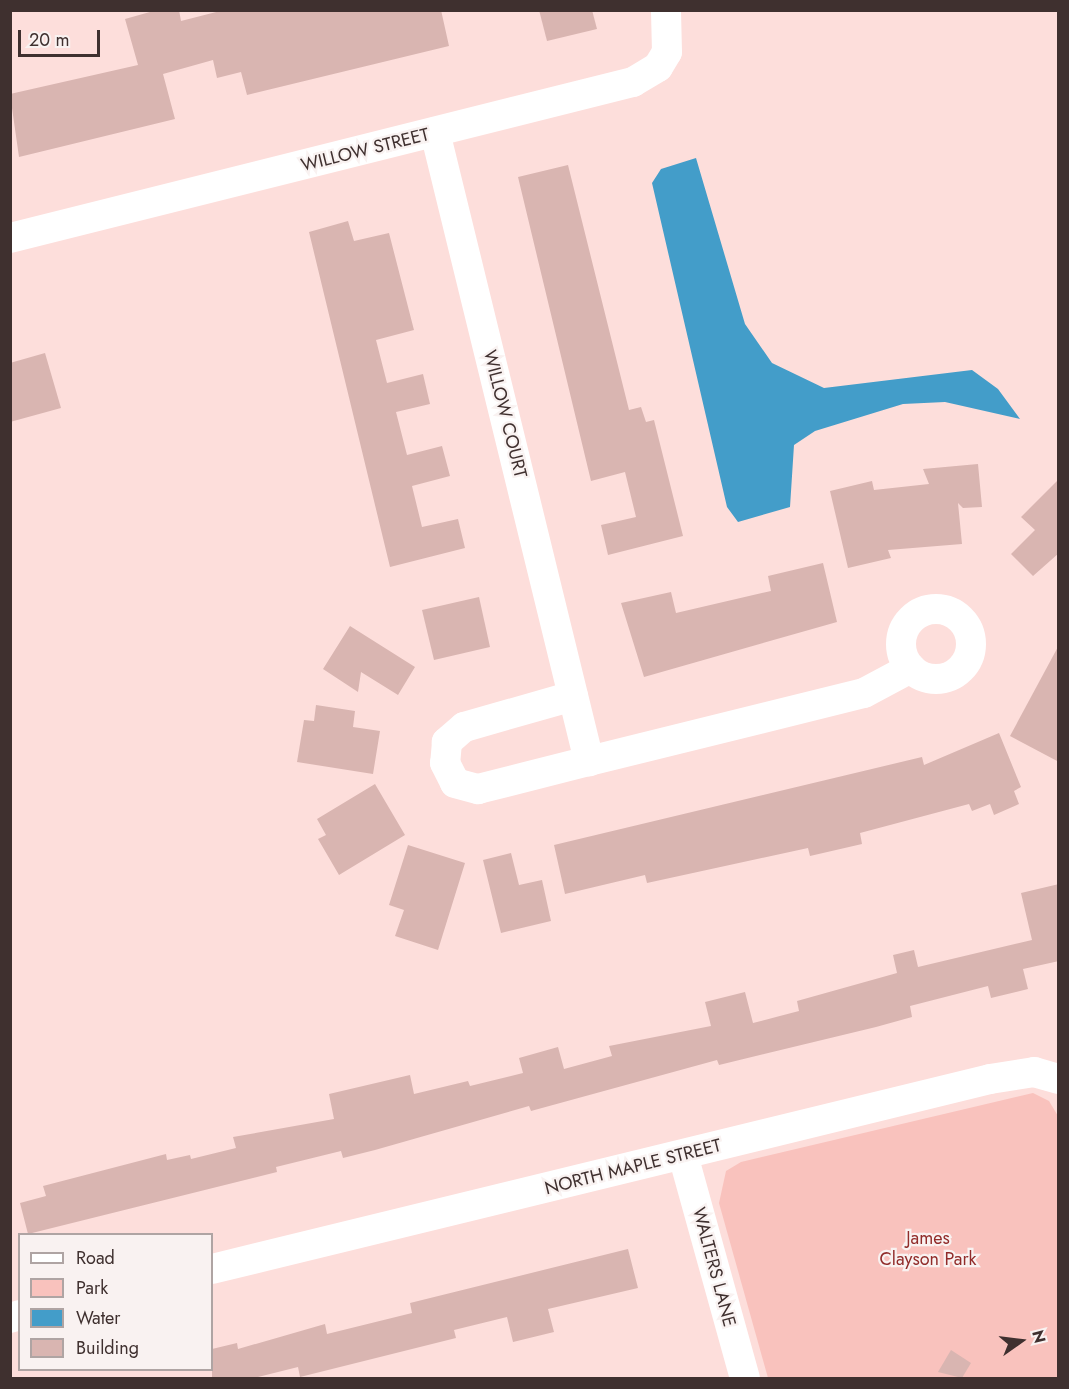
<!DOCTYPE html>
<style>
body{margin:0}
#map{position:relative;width:1069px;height:1389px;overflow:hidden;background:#fddedb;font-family:Jost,sans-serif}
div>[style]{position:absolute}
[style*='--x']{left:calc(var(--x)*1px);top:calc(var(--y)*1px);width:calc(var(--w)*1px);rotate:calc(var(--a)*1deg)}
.green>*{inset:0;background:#f9c2bd}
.water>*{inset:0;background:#439dc9}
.building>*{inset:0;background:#d9b5b1}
.street>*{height:30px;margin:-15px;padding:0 15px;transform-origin:15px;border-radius:15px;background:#fff}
.street>.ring{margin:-15px;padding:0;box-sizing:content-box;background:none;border:30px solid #fff;border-radius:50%}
span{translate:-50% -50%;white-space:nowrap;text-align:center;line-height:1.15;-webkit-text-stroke:4.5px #f9f2f1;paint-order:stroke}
.street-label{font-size:18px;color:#3f302f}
.park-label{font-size:18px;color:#912c2a}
.frame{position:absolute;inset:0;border:12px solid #3f302f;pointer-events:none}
.legend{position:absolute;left:18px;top:1233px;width:195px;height:138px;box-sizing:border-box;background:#f9f2f1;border:2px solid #afa4a3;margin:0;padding:8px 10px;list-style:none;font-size:18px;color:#3f302f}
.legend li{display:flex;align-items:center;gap:12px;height:30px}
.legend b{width:30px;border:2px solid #afa4a3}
.north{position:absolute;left:991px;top:1311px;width:60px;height:60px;-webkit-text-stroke:4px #f9f2f1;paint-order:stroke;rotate:76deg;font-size:16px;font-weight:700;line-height:24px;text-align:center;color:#3f302f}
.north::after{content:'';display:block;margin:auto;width:21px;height:27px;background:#3f302f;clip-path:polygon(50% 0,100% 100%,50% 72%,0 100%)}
.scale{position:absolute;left:18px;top:30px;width:82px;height:27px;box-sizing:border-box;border:3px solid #3f302f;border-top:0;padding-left:8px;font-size:18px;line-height:21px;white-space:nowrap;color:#3f302f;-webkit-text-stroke:4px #f9f2f1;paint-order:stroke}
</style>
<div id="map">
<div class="green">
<i style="clip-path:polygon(1033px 1093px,1049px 1101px,1058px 1116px,1058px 1378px,768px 1378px,719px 1203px,726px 1171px,741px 1162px)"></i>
</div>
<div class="water">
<i style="clip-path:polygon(696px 158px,745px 324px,772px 363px,824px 388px,972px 370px,998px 389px,1020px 419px,945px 402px,903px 404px,815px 431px,794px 445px,790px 507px,738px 522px,727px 507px,652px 183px,661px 169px)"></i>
</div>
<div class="building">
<i style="clip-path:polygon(157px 10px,179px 10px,181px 21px,224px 10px,441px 10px,449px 46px,247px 95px,241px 72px,217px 78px,213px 60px,163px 74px,175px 119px,19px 157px,10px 94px,138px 65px,125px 19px)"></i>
<i style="clip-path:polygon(539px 10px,592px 10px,597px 29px,547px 41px)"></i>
<i style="clip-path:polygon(568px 165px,629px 410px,641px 407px,646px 422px,654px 420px,683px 536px,608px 555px,601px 525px,636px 517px,625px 472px,591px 481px,518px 177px)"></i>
<i style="clip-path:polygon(348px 221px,354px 241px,389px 233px,414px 330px,376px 340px,387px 383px,423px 374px,430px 404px,396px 412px,407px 455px,442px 446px,450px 476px,412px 486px,422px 527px,458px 519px,465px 548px,390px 567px,309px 232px)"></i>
<i style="clip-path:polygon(45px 353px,61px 408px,10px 422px,10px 363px)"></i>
<i style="clip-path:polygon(978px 464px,982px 507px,963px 508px,958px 503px,962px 544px,888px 550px,891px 558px,848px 568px,830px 491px,872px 481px,874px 490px,929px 484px,923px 469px)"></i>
<i style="clip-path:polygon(1059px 479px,1059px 553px,1033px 576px,1011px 554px,1035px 530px,1021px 517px)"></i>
<i style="clip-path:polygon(823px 563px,837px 622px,644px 677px,621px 603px,671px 592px,676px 613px,771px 591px,768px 576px)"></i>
<i style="clip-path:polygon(479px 597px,490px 647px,434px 660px,422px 610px)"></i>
<i style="clip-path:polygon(350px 626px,415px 667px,398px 695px,361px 672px,358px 692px,323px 669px)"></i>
<i style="clip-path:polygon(1059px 645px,1059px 762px,1010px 736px)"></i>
<i style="clip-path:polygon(316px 705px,355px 711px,353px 727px,380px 731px,373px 774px,297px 762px,304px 720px,314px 721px)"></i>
<i style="clip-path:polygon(999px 733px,1021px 787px,1014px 791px,1019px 804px,994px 815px,990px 804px,972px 811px,969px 804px,860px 833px,862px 844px,810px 856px,808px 848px,647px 883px,645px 875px,565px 894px,554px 845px,922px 757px,924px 765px)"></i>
<i style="clip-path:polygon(375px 784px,405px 835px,339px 875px,318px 839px,326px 835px,317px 819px)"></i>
<i style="clip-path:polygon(408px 845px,465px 863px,438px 950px,395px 936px,404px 910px,389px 905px)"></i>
<i style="clip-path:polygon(511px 853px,519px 885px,542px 880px,551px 921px,501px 933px,483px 860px)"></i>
<i style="clip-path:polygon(1059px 884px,1059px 961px,1023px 969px,1028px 989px,991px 998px,988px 986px,910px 1006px,912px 1017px,876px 1027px,719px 1065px,717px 1060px,531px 1111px,529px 1106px,375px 1150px,343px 1158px,341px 1151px,276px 1167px,277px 1172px,28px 1234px,20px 1203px,46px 1196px,43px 1186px,166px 1154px,167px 1160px,190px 1155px,191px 1159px,236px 1148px,233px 1137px,334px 1119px,329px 1094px,410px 1075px,414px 1094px,468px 1081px,470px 1086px,523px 1073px,519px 1058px,558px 1047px,564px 1069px,612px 1056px,609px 1046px,711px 1026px,705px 1002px,745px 992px,753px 1023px,799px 1011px,797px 1001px,897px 973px,893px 955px,914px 950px,918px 967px,1032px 940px,1021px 893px)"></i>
<i style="clip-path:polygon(628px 1249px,638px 1288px,548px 1309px,554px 1332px,513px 1342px,507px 1317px,454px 1330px,456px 1338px,300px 1377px,298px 1367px,254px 1378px,212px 1378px,212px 1349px,237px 1343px,238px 1349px,325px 1324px,327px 1334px,412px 1313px,410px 1303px)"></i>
<i style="clip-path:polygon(951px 1350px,971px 1363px,962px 1378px,938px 1372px)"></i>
</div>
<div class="street">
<i style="--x:435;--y:132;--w:648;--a:76.24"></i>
<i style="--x:589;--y:761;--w:283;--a:-13.9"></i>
<i style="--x:864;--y:693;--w:53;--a:-28"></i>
<i style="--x:10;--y:238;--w:642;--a:-14.06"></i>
<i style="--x:633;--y:82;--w:29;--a:-31"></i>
<i style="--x:658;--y:67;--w:17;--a:-59"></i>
<i style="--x:667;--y:52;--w:42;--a:-91.4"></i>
<i class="ring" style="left:901px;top:609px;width:40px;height:40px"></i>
<i style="--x:573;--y:696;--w:113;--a:164.1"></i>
<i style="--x:464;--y:727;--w:23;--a:139"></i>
<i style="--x:447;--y:742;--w:21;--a:95"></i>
<i style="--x:445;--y:763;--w:22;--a:63"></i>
<i style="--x:455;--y:783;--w:24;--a:15"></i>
<i style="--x:478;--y:789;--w:114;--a:-14.2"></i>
<i style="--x:683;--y:1155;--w:231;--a:74.5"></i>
<i style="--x:212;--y:1269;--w:801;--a:-13.72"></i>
<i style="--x:990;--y:1079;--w:45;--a:-9"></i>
<i style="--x:1034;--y:1072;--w:25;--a:16"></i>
<i style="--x:10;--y:1318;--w:10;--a:-17"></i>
</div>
<div class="street-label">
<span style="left:365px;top:150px;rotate:-14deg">WILLOW STREET</span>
<span style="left:505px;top:414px;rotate:76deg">WILLOW COURT</span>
<span style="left:633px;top:1167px;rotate:-14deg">NORTH MAPLE STREET</span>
<span style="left:714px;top:1267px;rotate:75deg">WALTERS LANE</span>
</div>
<div class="park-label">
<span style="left:928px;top:1249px">James<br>Clayson Park</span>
</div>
<div class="frame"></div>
<ul class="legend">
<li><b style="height:8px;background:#fff"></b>Road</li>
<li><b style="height:16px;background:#f9c2bd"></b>Park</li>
<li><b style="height:16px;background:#439dc9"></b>Water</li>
<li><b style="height:16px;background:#d9b5b1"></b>Building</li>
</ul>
<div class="north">N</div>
<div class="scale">20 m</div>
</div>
